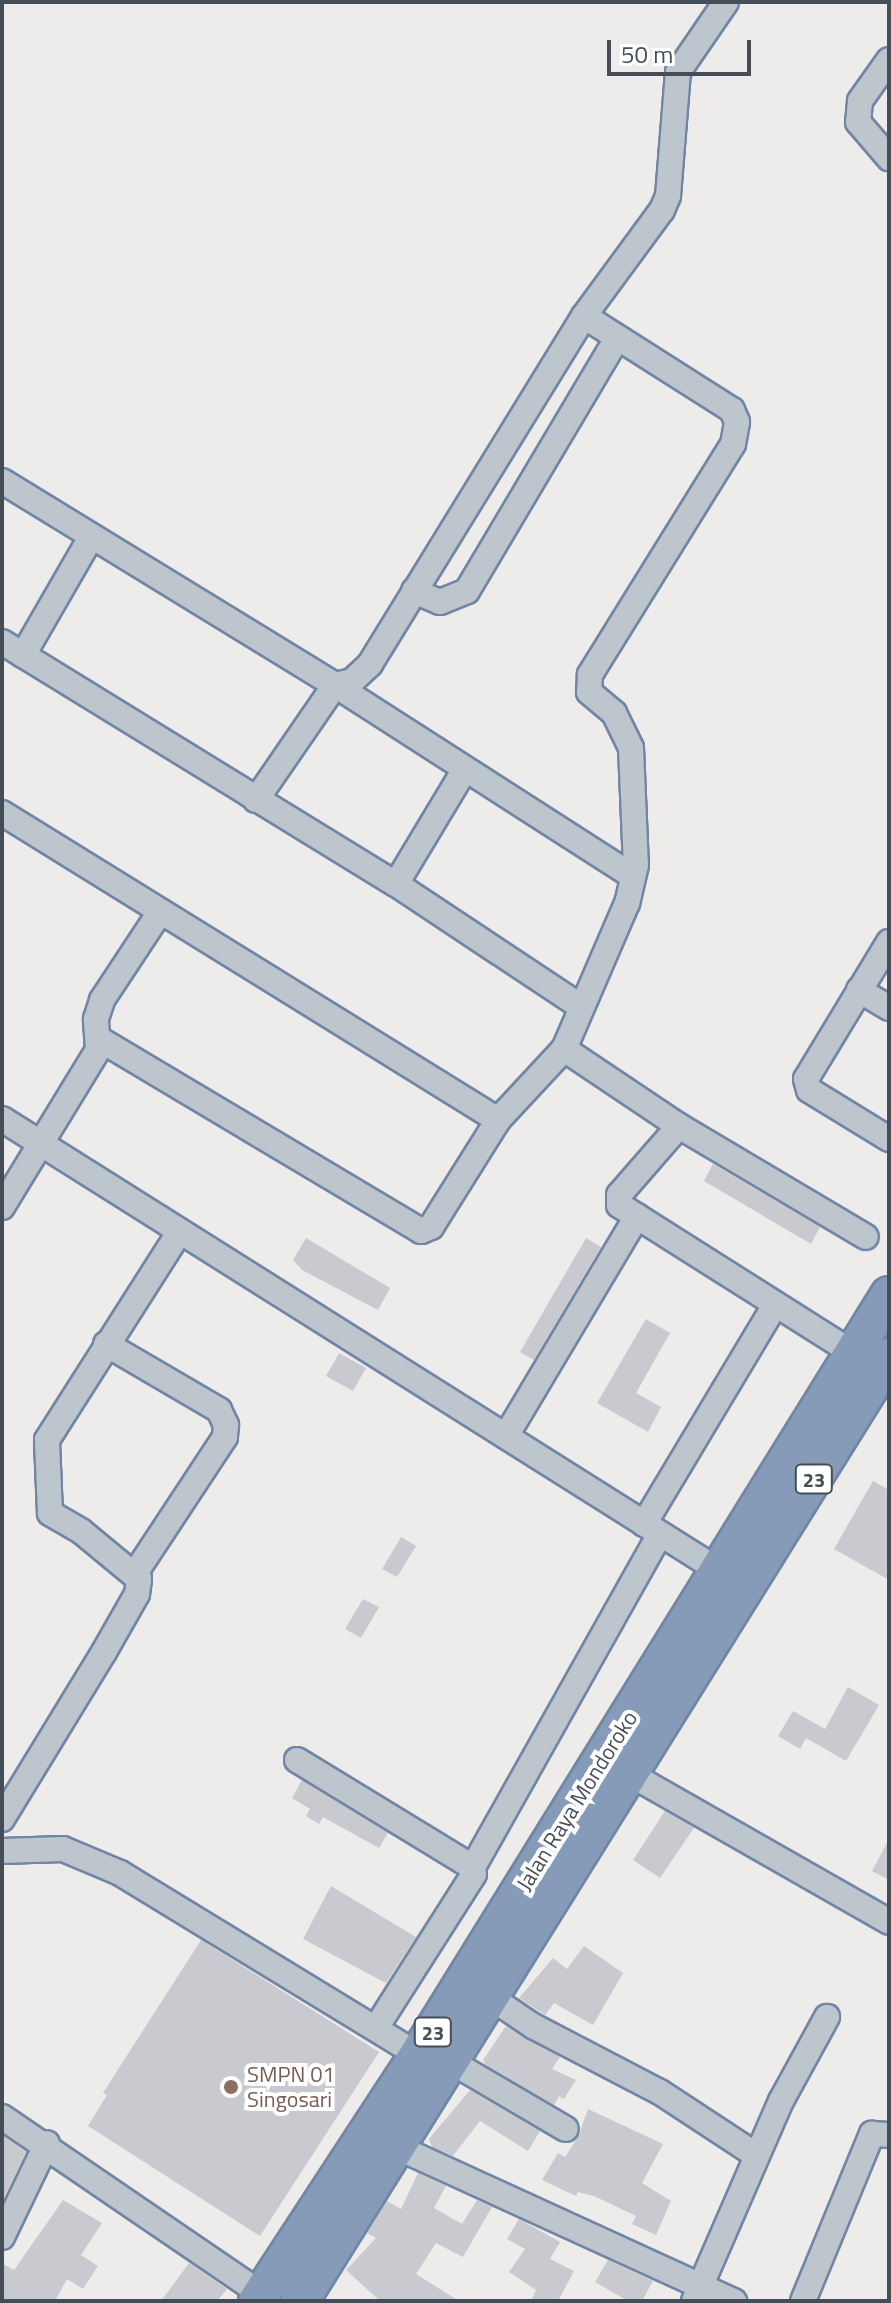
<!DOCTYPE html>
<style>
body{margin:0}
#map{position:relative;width:891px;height:2303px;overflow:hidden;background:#eeebeb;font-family:"Titillium Web",sans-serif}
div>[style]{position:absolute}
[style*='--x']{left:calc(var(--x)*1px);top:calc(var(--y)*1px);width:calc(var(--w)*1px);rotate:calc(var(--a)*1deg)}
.building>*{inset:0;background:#c8cad0}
.roads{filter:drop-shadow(2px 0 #7086a4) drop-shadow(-2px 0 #7086a4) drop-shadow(0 2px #7086a4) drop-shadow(0 -2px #7086a4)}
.minor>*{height:24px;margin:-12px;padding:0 12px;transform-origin:12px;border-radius:12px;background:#bdc5cd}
.highway>*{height:36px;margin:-18px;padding:0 18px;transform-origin:18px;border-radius:18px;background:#859bb8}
.dots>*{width:22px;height:22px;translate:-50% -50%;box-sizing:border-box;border:4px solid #fff;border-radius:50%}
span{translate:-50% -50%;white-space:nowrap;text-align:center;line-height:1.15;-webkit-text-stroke:8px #fff;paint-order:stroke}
.shield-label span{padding:2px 6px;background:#fff;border:2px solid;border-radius:6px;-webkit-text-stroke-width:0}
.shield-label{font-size:20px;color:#454e57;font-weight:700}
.street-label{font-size:22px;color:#454e57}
.education-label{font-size:22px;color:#785e54}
.left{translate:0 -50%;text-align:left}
.frame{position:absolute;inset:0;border:4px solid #454e57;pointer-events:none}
.scale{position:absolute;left:607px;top:40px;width:144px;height:36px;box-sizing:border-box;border:4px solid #454e57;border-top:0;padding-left:10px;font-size:24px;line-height:28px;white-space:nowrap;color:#454e57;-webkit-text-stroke:6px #fff;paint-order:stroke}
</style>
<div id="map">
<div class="building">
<i style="clip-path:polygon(713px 1164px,820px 1227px,811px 1244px,704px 1181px)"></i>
<i style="clip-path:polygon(306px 1238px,390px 1288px,378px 1310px,302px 1270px,293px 1260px)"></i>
<i style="clip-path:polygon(586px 1238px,601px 1247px,534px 1360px,520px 1352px)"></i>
<i style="clip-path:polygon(646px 1319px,670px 1333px,636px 1393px,661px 1407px,648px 1432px,597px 1403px)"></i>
<i style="clip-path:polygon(339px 1353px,366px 1368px,353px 1391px,326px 1376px)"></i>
<i style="clip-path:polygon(873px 1481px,889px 1490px,889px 1580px,834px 1549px)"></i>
<i style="clip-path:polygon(401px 1537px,416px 1546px,397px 1577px,382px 1569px)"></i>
<i style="clip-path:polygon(363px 1599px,379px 1607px,361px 1638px,345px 1629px)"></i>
<i style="clip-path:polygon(848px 1687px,879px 1705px,846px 1761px,806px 1738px,800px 1749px,778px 1736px,793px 1711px,825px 1729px)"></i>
<i style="clip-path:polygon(302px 1780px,388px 1833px,379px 1848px,323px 1817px,319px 1824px,306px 1816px,310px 1809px,292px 1798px)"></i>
<i style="clip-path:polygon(665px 1811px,694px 1828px,660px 1878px,633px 1860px)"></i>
<i style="clip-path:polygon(889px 1839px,889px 1880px,872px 1871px)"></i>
<i style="clip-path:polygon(331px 1886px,416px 1937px,386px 1983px,303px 1939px)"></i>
<i style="clip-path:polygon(201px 1940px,379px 2052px,260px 2236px,88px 2126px,107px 2095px,103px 2093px)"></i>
<i style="clip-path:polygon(584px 1946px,623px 1973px,593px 2025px,554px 2003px,545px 2015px,519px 1998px,553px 1958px,567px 1969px)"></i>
<i style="clip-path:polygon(506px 2026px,560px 2057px,552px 2069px,576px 2080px,564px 2099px,559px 2096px,554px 2105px,486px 2065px,483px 2060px)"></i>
<i style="clip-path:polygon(470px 2090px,540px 2131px,528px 2151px,480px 2121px,453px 2156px,432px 2147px,429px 2139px)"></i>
<i style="clip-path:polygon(588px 2109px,663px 2144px,642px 2183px,671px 2201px,656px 2235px,632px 2224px,636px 2216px,594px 2196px,578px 2192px,576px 2196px,542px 2180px,558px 2153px,565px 2157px,578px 2137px)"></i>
<i style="clip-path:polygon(2px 2135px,26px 2152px,2px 2202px)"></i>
<i style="clip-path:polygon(418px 2173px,446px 2186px,434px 2208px,462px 2224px,477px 2200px,492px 2207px,463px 2257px,436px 2243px,416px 2274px,459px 2301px,380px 2301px,346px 2270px,376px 2238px,367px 2233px,387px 2201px,401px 2209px)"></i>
<i style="clip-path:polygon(63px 2200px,102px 2223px,81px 2255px,98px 2266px,83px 2289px,67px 2279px,55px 2301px,2px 2301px,2px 2263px,14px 2270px)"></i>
<i style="clip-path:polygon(519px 2219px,560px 2242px,550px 2259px,574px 2271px,558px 2301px,531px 2301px,536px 2290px,509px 2272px,525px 2249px,507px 2239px)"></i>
<i style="clip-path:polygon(608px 2260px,653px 2281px,642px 2301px,628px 2301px,595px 2282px)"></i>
<i style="clip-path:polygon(189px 2263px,227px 2289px,217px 2301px,161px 2301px)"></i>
</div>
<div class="roads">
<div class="minor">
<i style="--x:889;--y:60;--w:50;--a:125.3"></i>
<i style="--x:860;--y:101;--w:21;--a:95"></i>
<i style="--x:858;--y:122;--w:48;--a:49.3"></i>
<i style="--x:584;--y:316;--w:132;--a:-53.7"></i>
<i style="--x:662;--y:210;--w:15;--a:-67"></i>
<i style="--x:668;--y:196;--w:124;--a:-85.4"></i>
<i style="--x:678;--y:72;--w:85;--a:-55.6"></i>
<i style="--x:2;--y:481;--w:391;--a:31.5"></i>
<i style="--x:335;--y:685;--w:17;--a:-13"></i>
<i style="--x:352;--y:681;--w:25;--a:-43"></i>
<i style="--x:370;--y:664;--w:409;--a:-58.4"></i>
<i style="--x:584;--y:316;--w:175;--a:32.4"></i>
<i style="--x:732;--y:410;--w:13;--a:67"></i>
<i style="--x:737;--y:422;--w:22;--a:100"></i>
<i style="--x:733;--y:444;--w:272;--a:121.8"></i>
<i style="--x:590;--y:675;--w:17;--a:93"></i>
<i style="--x:589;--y:692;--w:33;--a:40"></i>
<i style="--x:614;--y:713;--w:39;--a:64"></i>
<i style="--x:631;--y:748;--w:117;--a:87.6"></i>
<i style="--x:636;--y:865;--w:39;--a:103"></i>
<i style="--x:627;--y:903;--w:159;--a:113.3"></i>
<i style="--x:564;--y:1049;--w:97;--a:132.9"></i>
<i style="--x:498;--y:1120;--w:583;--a:-148.24"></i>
<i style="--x:414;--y:591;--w:28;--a:23"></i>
<i style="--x:440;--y:602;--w:29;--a:-22"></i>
<i style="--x:467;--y:591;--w:294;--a:-59.3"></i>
<i style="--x:2;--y:642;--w:462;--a:31.6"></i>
<i style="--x:396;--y:884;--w:222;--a:33.6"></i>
<i style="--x:23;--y:655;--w:136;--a:-60"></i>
<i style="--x:256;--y:800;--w:140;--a:-55.5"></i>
<i style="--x:335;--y:685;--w:354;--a:32.7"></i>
<i style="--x:396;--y:884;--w:134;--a:-59"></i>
<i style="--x:889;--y:942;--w:160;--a:121.2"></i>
<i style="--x:806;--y:1079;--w:11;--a:75"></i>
<i style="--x:809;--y:1090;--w:94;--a:31.5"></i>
<i style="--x:859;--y:990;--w:35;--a:31"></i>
<i style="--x:99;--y:1039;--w:375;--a:30.8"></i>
<i style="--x:421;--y:1231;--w:11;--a:-22"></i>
<i style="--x:431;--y:1227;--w:126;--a:-57.9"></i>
<i style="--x:564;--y:1049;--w:138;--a:33.8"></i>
<i style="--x:679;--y:1126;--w:217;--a:30.7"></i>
<i style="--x:2;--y:1119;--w:861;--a:32.2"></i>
<i style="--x:679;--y:1126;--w:91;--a:131"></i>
<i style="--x:619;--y:1195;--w:10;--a:90"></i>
<i style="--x:619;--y:1205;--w:292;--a:32.3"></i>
<i style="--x:2;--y:1207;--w:184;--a:-58.6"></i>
<i style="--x:98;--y:1050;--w:31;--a:-94"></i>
<i style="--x:96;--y:1019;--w:20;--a:-72"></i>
<i style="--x:102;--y:1000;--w:105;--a:-56.6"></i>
<i style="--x:106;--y:1344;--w:131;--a:30.3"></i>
<i style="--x:219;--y:1410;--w:17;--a:65"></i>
<i style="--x:226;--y:1425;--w:12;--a:95"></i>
<i style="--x:225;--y:1437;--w:162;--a:123.4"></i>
<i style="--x:506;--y:1436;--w:256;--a:-59.2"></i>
<i style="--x:644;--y:1524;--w:255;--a:-59.1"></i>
<i style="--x:297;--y:1760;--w:202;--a:31.4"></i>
<i style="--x:469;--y:1865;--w:10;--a:61"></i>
<i style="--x:474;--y:1874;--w:183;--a:122.5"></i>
<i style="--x:616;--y:1766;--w:314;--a:29.7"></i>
<i style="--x:2;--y:1819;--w:196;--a:-58.6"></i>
<i style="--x:104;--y:1652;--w:67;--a:-60.4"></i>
<i style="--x:137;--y:1594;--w:15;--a:-82"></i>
<i style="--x:139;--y:1579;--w:75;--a:-140.4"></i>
<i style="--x:81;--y:1531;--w:36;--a:-150"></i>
<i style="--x:50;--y:1513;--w:73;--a:-92.4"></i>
<i style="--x:47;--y:1440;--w:246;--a:-57.5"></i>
<i style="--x:2;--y:1851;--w:61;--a:-1.9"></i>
<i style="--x:63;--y:1849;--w:62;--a:22.8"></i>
<i style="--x:120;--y:1873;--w:349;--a:31.4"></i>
<i style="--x:472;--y:1869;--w:384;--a:-60.7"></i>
<i style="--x:490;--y:1997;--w:52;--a:34"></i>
<i style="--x:533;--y:2026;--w:143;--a:27.5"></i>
<i style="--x:660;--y:2092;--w:115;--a:33.3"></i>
<i style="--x:450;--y:2061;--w:134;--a:30.4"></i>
<i style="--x:2;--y:2117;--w:314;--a:34.3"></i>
<i style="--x:397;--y:2147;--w:371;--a:24.6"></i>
<i style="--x:2;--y:2237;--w:104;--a:-64.4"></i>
<i style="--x:694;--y:2301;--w:218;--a:-66.5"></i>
<i style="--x:781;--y:2101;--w:96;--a:-61.3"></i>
<i style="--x:803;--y:2301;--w:181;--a:-67.6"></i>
<i style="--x:872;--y:2134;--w:17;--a:3"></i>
</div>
<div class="highway">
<i style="--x:257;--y:2301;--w:294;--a:-56.8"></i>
<i style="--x:418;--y:2055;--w:894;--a:-58.21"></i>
<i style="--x:300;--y:2301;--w:1113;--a:-58.04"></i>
</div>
</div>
<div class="dots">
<i style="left:231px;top:2087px;background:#8d6e63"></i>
</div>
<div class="shield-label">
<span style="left:814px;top:1479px">23</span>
<span style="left:433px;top:2032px">23</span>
</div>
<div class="street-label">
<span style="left:577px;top:1801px;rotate:-58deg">Jalan Raya Mondoroko</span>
</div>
<div class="education-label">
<span class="left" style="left:247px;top:2087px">SMPN 01<br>Singosari</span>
</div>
<div class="frame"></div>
<div class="scale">50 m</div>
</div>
